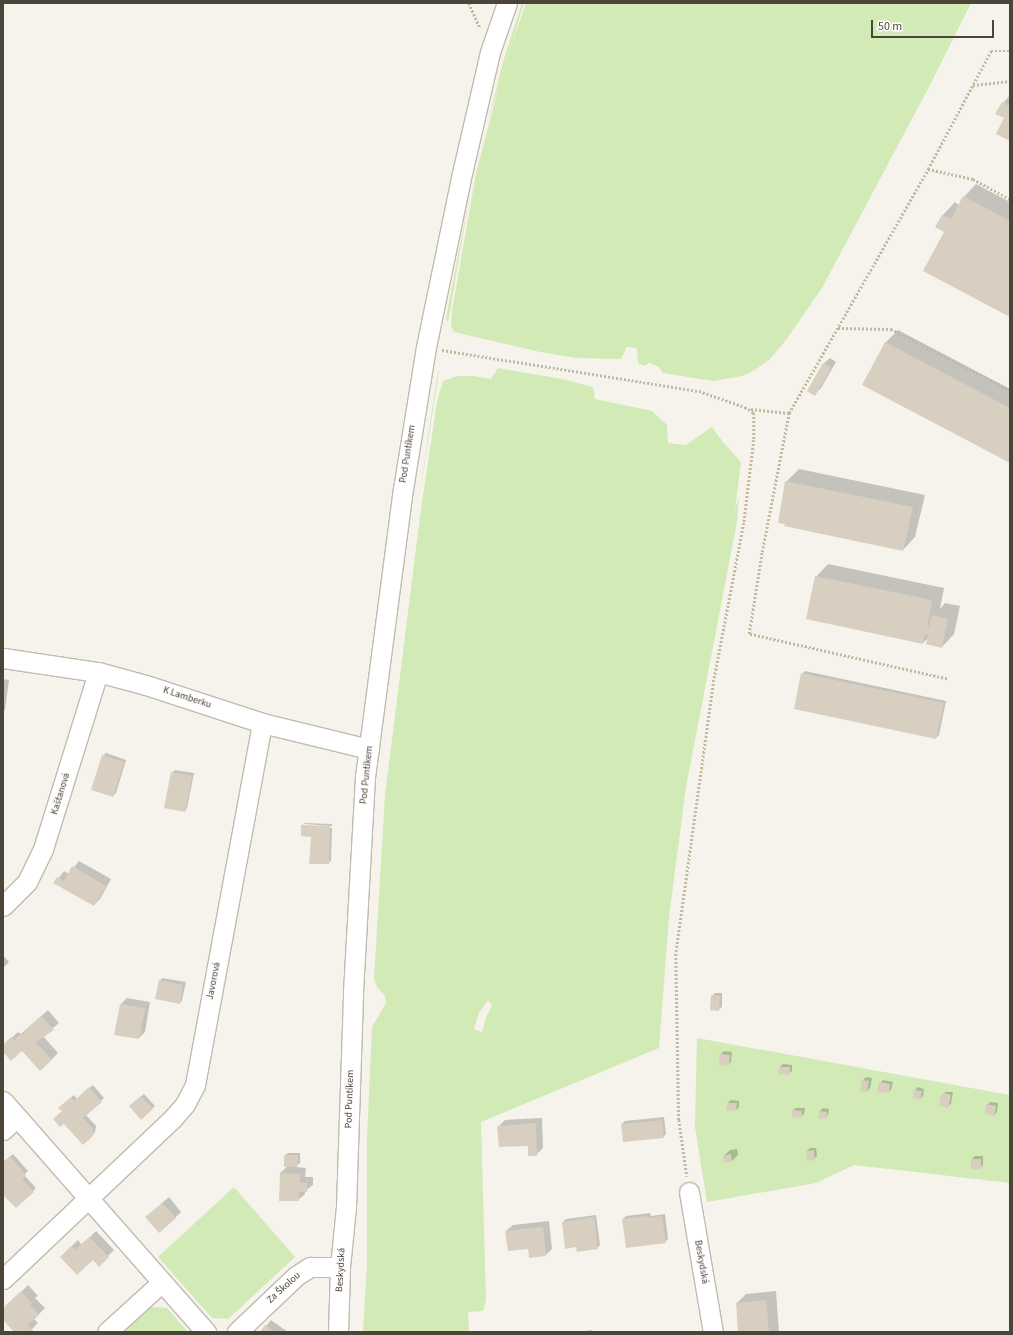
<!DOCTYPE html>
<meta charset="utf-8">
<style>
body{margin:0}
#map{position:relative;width:1013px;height:1335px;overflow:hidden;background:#f6f3ec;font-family:"Source Sans 3",sans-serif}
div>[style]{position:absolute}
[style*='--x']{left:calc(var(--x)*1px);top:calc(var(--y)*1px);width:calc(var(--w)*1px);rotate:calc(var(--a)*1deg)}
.green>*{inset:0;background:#d2eab5}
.shadow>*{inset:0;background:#0003}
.building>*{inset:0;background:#d8cfc1}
.path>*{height:2.5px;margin-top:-1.25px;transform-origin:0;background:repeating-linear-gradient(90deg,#c4b79f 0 2px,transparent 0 4px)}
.roads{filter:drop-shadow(1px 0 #c2bbae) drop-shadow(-1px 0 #c2bbae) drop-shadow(0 1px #c2bbae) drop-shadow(0 -1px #c2bbae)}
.minor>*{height:19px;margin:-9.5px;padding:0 9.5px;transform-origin:9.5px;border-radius:9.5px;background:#fff}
span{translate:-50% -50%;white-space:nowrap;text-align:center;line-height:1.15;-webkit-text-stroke:3px #fff;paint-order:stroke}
.street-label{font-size:10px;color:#4b4439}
.frame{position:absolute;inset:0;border:4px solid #4b4439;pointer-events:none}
.scale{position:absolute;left:871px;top:20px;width:123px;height:18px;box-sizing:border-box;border:2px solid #4b4439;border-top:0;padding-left:5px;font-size:12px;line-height:14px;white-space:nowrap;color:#4b4439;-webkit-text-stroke:3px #fff;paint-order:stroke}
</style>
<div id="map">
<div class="green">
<i style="clip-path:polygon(522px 3px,524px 3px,488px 122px,503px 62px)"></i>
<i style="clip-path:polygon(526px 3px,971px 3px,930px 85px,822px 288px,786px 340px,770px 359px,755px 370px,742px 376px,713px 381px,663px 373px,659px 367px,649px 363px,645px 366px,638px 363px,637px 348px,627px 347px,621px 359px,576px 358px,540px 352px,454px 332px,451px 326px,452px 311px,476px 173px,505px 64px)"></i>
<i style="clip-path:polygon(470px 193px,448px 323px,446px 318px)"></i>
<i style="clip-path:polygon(evenodd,498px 368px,562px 379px,593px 387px,595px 399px,652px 411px,667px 425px,668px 443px,686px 445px,712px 427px,723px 442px,741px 462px,735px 510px,739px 496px,737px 522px,686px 787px,669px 917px,659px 1048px,481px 1122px,486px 1300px,483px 1311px,468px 1312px,469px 1332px,363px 1332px,367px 1263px,367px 1138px,372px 1027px,386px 1003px,385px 996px,377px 987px,374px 979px,385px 795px,421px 509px,437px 402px,443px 381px,457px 376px,473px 376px,491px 379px,498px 368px,488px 1000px,492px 1006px,486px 1017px,482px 1032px,474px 1029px,479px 1013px,488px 1000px)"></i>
<i style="clip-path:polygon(438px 371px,439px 371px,419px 500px,428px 436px)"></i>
<i style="clip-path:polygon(697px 1038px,1010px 1095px,1010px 1183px,854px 1165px,816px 1183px,707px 1202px,695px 1127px)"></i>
<i style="clip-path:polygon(234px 1187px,295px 1257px,228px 1319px,212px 1318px,158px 1257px)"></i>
<i style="clip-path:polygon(151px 1307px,167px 1308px,188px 1332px,124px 1332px)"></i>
</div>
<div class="shadow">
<i style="clip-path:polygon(1010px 95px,1010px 140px,1003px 103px)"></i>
<i style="clip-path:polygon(976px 184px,1010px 202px,1010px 316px,945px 232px,936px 227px,943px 215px,955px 202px,959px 205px,964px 197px)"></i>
<i style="clip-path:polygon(898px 330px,1010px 389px,1010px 461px,885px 343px)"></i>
<i style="clip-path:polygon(830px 358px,836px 362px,821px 388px,815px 394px,823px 364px)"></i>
<i style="clip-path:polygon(799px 469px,925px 495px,915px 537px,903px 550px,786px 482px)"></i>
<i style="clip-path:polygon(828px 564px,944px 588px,940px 609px,945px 603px,960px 606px,954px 634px,942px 647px,928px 638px,923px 643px,816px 577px)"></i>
<i style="clip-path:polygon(805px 671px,946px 701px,939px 735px,936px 738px,802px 674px)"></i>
<i style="clip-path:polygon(3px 679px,9px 680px,5px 710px,3px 712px)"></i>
<i style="clip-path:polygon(106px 753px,126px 760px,116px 793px,113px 796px,103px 756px)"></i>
<i style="clip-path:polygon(175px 770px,194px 773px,187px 808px,185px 811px,172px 773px)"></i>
<i style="clip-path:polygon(305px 823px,332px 824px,332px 826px,304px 824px)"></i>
<i style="clip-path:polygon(304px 824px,304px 826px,332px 828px,331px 861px,328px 863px,312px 836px,302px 826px)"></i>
<i style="clip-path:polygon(79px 861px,111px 879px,100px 899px,94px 905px,55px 883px,64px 871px,69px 874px)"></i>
<i style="clip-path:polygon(3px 955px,9px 962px,3px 968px)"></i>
<i style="clip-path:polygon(162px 978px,186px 982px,182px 1000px,180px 1003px,160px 981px)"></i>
<i style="clip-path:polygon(715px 993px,722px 993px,722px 1007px,719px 1009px,712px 996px)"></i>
<i style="clip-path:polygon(127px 998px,150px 1002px,145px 1032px,139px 1038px,121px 1004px)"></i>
<i style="clip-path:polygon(48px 1010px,59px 1023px,43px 1036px,58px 1053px,52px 1059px,40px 1070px,22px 1049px,3px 1051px,3px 1046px,18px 1032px,21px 1034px)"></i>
<i style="clip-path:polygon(724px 1051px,732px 1052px,731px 1062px,728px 1065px,721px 1054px)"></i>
<i style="clip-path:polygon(783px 1064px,792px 1065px,792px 1071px,789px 1074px,780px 1067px)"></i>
<i style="clip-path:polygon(866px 1077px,872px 1078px,870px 1088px,867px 1091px,861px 1090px,863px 1080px)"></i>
<i style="clip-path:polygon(883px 1080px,893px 1082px,891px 1090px,888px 1092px,880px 1083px)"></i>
<i style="clip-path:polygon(93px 1085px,104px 1098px,86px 1115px,96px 1126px,95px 1132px,92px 1135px,63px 1111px,63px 1105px,74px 1095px,77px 1099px)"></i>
<i style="clip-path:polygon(918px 1087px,924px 1089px,923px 1096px,920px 1099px,915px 1090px)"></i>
<i style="clip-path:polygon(945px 1092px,953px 1092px,951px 1104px,948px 1106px,942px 1095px)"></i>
<i style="clip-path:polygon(144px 1094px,155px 1106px,141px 1119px,133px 1103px)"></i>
<i style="clip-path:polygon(731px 1100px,739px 1101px,739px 1107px,736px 1110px,728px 1109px,728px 1103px)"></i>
<i style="clip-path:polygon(990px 1102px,998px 1103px,997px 1112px,994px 1115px,987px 1105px)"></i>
<i style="clip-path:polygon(796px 1108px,805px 1108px,804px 1114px,801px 1117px,793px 1110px)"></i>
<i style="clip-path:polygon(823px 1108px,829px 1109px,828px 1115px,825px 1118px,819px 1117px,820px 1111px)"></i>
<i style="clip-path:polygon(664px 1117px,666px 1134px,663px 1137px,622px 1124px,625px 1121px)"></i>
<i style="clip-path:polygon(542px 1118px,543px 1148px,536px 1155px,529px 1145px,499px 1126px,505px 1120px)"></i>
<i style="clip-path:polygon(810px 1148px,816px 1148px,817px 1156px,814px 1159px,807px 1151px)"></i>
<i style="clip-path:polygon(737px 1149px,738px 1155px,732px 1161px,724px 1156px,730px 1150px)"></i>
<i style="clip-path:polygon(288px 1153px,300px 1153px,300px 1163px,295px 1167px,306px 1168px,305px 1177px,313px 1177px,313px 1185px,305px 1191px,305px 1194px,298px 1200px,280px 1173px,288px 1166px,285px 1155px)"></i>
<i style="clip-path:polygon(13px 1154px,28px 1171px,24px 1175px,36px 1188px,16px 1206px,3px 1194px,3px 1163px)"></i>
<i style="clip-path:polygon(975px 1156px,983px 1156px,983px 1165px,980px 1168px,972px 1168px,972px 1159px)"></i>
<i style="clip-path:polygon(169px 1197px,181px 1212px,175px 1218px,153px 1211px)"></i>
<i style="clip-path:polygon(650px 1213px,651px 1216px,665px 1214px,668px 1239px,665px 1242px,623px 1219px,626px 1216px)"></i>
<i style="clip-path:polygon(596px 1215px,600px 1245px,597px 1248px,577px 1246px,563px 1222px,566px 1219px)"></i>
<i style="clip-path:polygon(549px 1221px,552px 1249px,546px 1255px,529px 1248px,506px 1231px,513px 1225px)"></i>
<i style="clip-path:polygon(96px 1231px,114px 1250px,99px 1265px,93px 1258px,61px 1257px,78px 1240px,82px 1245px)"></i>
<i style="clip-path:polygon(28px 1285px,38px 1296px,35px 1298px,45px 1308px,34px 1319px,38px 1323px,29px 1332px,15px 1332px,3px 1319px,3px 1310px)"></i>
<i style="clip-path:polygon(776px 1291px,779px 1332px,739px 1332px,737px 1303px,746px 1294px)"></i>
<i style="clip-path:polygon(271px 1320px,288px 1332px,261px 1332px)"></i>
<i style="clip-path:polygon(592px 1330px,592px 1332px,576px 1332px,577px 1332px)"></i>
</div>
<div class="building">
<i style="clip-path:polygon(1002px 102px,1010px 106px,1010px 141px,996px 134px,1004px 118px,995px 114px)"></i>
<i style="clip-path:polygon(963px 196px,1010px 221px,1010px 317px,923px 271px,944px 232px,935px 227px,942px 215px,951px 219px)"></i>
<i style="clip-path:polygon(885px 342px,1010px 408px,1010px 463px,862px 385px)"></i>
<i style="clip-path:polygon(823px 363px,831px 368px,815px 396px,807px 391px)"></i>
<i style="clip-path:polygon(785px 481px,913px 507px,903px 551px,784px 526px,785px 524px,778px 523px)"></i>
<i style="clip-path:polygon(815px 576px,932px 600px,927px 626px,929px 626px,928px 630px,932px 615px,948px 619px,942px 648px,926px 644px,928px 635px,925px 634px,923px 644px,806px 619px)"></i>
<i style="clip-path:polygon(801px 673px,944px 703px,936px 739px,794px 709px)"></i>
<i style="clip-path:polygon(102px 755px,124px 762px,113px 797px,91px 790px)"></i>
<i style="clip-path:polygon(171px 772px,192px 776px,185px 812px,164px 808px)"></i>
<i style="clip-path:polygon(301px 825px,330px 826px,329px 864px,309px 864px,311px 837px,301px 836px)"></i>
<i style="clip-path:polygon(72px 866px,106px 886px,94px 906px,53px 883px,57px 877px,64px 881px)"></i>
<i style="clip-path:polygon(159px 980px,183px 985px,180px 1004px,155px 999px)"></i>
<i style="clip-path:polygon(711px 995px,720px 996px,719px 1011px,710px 1010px)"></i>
<i style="clip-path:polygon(120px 1004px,145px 1008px,139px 1039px,114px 1035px)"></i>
<i style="clip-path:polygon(41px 1016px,54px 1030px,36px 1042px,52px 1060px,40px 1071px,22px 1051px,11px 1061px,3px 1052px,3px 1045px,11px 1037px,14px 1040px,21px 1034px,22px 1035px,25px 1032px,24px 1031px)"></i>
<i style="clip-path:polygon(720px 1054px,730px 1055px,729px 1066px,719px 1065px)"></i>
<i style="clip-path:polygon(779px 1067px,790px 1067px,790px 1075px,778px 1074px)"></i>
<i style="clip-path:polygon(862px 1080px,869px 1081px,867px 1092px,860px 1091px)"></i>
<i style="clip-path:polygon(879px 1082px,890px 1084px,889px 1093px,877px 1092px)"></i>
<i style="clip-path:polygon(89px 1087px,102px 1102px,83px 1118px,93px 1129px,93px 1136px,83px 1145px,64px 1124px,60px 1127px,53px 1119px,62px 1111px,58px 1108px,71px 1097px,74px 1101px)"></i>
<i style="clip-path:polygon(914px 1090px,922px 1091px,920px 1100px,913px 1098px)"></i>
<i style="clip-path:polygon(944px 1093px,951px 1095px,948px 1108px,939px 1106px,941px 1095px)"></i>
<i style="clip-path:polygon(141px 1096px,153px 1109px,141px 1120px,129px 1106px)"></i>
<i style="clip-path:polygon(727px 1103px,737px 1103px,736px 1111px,726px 1110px)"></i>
<i style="clip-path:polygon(986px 1104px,996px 1106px,994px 1116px,985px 1114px)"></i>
<i style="clip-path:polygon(792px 1110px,802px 1111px,802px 1118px,792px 1117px)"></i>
<i style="clip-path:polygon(819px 1111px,827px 1112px,826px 1119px,818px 1118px)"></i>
<i style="clip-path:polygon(662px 1120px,664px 1138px,623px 1142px,621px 1124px)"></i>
<i style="clip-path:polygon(536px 1123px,537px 1156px,528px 1156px,528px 1146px,499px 1147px,497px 1126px)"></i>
<i style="clip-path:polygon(814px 1150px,815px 1160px,807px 1161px,806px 1151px)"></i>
<i style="clip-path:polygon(731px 1154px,732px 1162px,724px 1163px,723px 1156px)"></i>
<i style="clip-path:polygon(284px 1155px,298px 1155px,297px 1167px,284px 1167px)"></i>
<i style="clip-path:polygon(10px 1156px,26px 1175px,22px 1179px,34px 1192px,16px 1208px,3px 1195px,3px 1162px)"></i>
<i style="clip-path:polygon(971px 1159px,981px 1159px,981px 1169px,971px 1169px)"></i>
<i style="clip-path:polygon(280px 1173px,300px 1174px,300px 1183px,307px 1183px,307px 1192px,299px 1192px,299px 1201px,279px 1201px)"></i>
<i style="clip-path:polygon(162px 1203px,176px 1218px,159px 1233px,145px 1217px)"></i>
<i style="clip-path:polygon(648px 1216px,648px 1218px,662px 1216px,666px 1243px,626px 1248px,622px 1219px)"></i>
<i style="clip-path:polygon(594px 1217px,598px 1249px,577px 1252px,576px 1247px,565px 1249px,562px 1222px)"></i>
<i style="clip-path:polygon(543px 1227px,546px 1256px,529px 1258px,528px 1249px,508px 1251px,505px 1231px)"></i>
<i style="clip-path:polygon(89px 1237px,109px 1257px,99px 1267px,93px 1260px,77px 1275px,60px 1257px,71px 1246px,75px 1250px)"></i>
<i style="clip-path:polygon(21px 1291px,32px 1303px,30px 1305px,39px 1315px,28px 1325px,33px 1330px,31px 1332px,14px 1332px,3px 1320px,5px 1306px)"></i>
<i style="clip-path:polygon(766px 1300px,769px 1332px,738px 1332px,736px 1303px)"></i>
<i style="clip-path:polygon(265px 1325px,275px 1332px,260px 1332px)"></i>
</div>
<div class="path">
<i style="--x:469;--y:3;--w:27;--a:66"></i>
<i style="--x:973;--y:85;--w:37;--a:-6"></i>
<i style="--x:928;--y:169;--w:46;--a:12.5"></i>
<i style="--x:973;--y:179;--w:42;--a:28.4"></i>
<i style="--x:838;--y:328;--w:53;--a:1.1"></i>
<i style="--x:891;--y:329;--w:134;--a:27.1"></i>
<i style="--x:442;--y:350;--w:260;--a:9.1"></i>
<i style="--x:699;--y:391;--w:49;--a:19.2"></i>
<i style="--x:745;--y:407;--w:11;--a:34"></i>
<i style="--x:754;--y:413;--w:27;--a:90"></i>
<i style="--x:754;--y:440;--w:84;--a:96.9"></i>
<i style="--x:744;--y:523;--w:160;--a:100.8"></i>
<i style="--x:714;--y:680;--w:277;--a:97.9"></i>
<i style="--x:676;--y:954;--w:166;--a:89"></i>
<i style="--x:679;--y:1120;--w:57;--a:81.9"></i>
<i style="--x:751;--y:409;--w:38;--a:6"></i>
<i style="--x:947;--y:679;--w:203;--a:-167.2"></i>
<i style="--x:749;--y:634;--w:83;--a:-81"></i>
<i style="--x:762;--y:552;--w:142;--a:-79"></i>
<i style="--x:789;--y:413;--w:281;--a:-60.3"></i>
<i style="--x:928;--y:169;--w:134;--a:-61.9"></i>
<i style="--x:991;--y:51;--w:19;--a:0"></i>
</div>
<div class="roads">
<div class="minor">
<i style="--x:3;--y:658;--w:96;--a:8.4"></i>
<i style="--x:98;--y:672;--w:50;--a:15.2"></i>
<i style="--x:146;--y:685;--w:122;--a:18.1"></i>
<i style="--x:262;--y:723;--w:110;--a:13.7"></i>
<i style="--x:3;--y:906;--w:34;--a:-45"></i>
<i style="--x:27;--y:882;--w:37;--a:-64"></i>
<i style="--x:43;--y:849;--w:185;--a:-72.7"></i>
<i style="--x:3;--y:1101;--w:308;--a:48.7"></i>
<i style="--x:3;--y:1130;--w:19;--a:-43"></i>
<i style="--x:689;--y:1192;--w:142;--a:80.3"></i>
<i style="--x:3;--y:1279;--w:234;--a:-43.4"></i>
<i style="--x:173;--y:1118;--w:18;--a:-49"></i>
<i style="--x:185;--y:1104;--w:21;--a:-62"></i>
<i style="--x:195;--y:1085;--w:368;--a:-79.5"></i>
<i style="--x:107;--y:1332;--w:74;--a:-42.3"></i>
<i style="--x:237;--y:1332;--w:81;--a:-43.5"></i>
<i style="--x:296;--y:1276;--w:17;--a:-33"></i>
<i style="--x:310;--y:1267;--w:30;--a:0"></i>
<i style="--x:338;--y:1332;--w:65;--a:-88.2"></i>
<i style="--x:340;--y:1267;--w:60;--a:-84.3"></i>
<i style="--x:346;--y:1207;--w:215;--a:-88.1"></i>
<i style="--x:353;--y:992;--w:215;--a:-86.8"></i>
<i style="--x:365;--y:777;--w:290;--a:-82.5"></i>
<i style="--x:403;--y:489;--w:144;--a:-80.8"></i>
<i style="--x:426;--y:347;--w:182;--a:-78.3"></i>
<i style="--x:463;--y:169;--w:120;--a:-77"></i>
<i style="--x:490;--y:52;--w:52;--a:-70.9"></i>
</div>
</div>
<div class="street-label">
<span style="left:408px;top:454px;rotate:-81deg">Pod Puntíkem</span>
<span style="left:187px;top:698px;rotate:18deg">K Lamberku</span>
<span style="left:367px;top:775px;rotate:-84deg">Pod Puntíkem</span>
<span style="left:61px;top:794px;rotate:-73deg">Kaštanová</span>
<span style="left:214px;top:981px;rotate:-79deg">Javorová</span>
<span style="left:350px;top:1099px;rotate:-88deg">Pod Puntíkem</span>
<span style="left:701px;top:1262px;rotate:80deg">Beskydská</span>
<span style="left:341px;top:1270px;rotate:-87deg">Beskydská</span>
<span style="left:284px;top:1288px;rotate:-42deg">Za Školou</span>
</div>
<div class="frame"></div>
<div class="scale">50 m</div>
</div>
